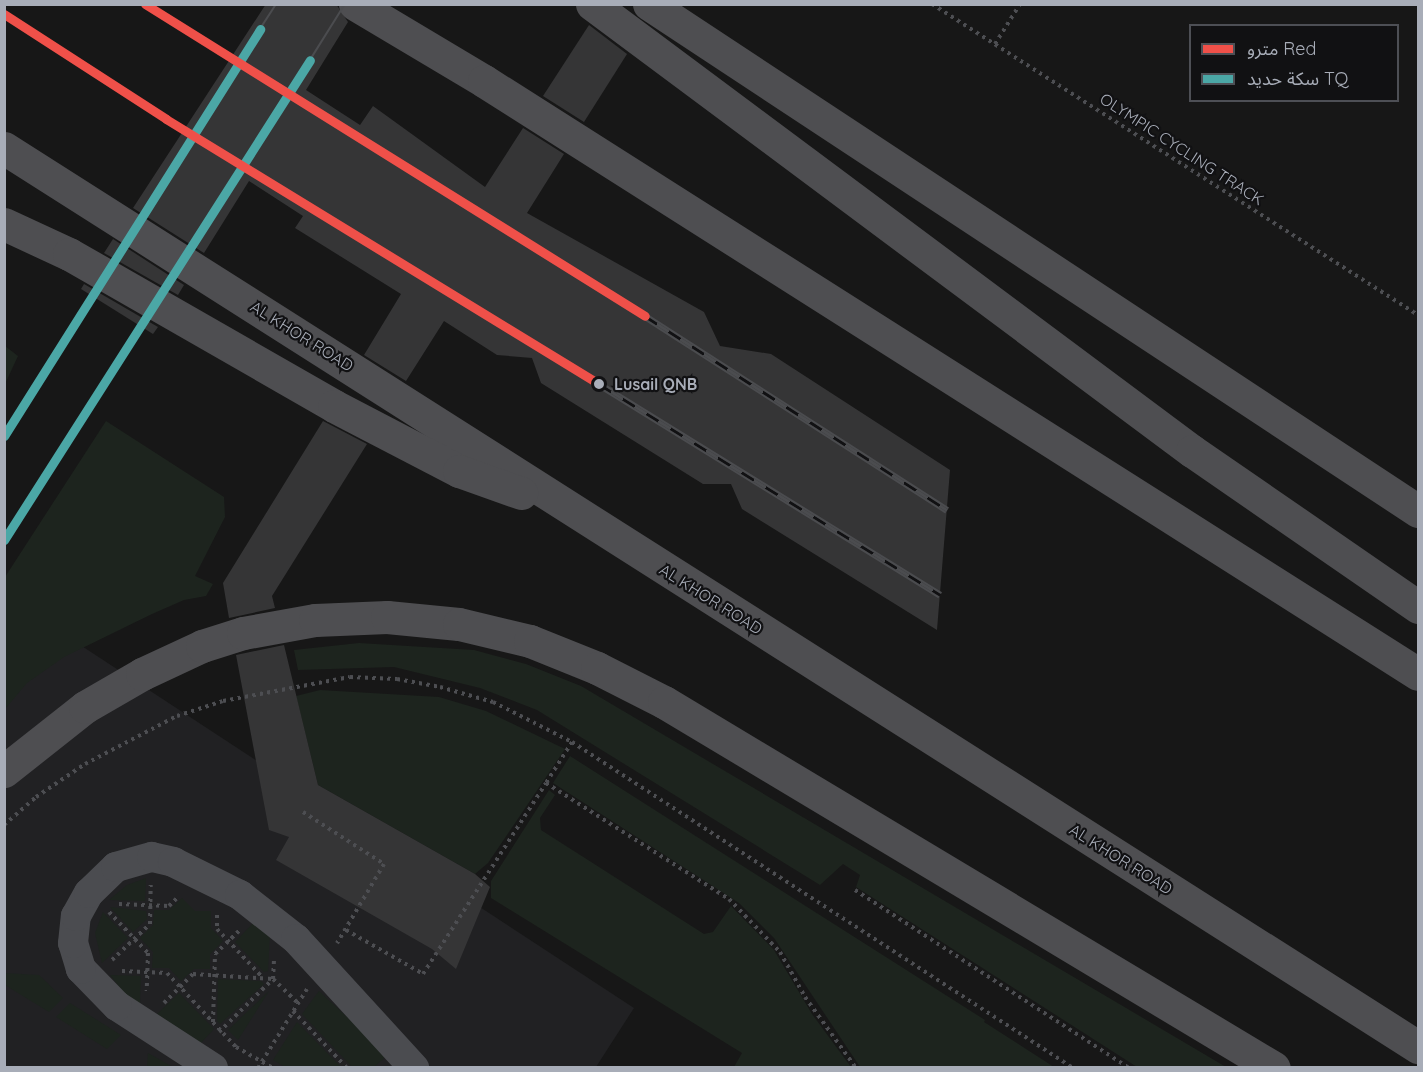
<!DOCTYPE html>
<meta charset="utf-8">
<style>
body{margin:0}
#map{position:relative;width:1423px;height:1072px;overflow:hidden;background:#171717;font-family:Quicksand,"Noto Sans Arabic",sans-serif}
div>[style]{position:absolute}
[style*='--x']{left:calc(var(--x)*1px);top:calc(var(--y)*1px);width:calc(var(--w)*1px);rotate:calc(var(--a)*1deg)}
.built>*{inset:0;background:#212123}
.green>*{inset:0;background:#1d241e}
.building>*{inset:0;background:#353536}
.path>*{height:4px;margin-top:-2px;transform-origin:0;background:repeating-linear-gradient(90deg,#4d4e52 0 3px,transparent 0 7.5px)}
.street>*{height:30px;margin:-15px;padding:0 15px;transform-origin:15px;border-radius:15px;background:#4b4c50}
.highway>*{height:33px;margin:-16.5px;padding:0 16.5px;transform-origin:16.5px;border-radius:16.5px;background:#4e4e51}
.tram>*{height:1.5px;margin:-0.75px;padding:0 0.75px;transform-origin:0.75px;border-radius:0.75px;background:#4b4c4f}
.rail>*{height:7px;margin-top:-3.5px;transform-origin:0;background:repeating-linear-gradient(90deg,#111113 0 14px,#4b4c4f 0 28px);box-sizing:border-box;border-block:2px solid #4b4c4f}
.rail-1>*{height:9px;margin:-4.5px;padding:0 4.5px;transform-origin:4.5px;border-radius:4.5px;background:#4ba7a6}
.metro-1>*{height:9px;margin:-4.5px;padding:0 4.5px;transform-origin:4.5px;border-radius:4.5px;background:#ef5049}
.dots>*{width:16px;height:16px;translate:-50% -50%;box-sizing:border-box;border:3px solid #111113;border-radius:50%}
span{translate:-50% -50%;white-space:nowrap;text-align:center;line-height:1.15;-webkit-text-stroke:4.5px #111113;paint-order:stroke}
.street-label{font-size:16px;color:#a8adb8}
.stop-label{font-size:16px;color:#a8adb8;font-weight:700}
.left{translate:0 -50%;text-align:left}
.frame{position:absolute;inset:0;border:6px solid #a8adb8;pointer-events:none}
.legend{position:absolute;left:1189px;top:24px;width:210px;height:78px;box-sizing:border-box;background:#111113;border:2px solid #4d4f55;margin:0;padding:8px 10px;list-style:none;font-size:18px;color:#a8adb8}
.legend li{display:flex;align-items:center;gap:12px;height:30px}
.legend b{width:30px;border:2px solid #4d4f55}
</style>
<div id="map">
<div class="built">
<i style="clip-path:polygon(4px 595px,634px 1008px,596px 1067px,5px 1067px)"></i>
</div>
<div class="green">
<i style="clip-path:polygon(5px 346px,18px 356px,5px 384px)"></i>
<i style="clip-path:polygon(106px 421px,224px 497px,225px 517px,195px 576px,213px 584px,206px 596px,184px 600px,152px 614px,64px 657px,27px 683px,5px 709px,5px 577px)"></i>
<i style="clip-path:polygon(359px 643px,474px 650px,526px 664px,581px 686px,1226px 1067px,1137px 1067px,856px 887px,860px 875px,843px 864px,820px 885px,537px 710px,480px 688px,394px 667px,298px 670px,294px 650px)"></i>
<i style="clip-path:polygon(320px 690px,439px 697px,486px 711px,565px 749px,488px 863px,475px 874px,318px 785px,296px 696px)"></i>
<i style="clip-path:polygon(570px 756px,985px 1020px,984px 1022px,1054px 1067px,860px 1067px,774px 938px,739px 903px,553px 783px)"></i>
<i style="clip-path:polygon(549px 790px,555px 795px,540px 818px,541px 830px,704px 934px,713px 932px,731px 906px,774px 950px,812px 1014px,851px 1067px,734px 1067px,742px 1053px,491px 898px,491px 881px)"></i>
<i style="clip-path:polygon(146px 878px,145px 901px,109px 900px,127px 885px)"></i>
<i style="clip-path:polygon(182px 898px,195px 911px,211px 911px,211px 928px,223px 941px,210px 954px,210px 969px,194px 969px,181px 981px,169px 968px,152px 968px,153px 952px,140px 938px,153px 925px,154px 910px,169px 910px)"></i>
<i style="clip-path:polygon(110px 907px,146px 911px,147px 919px,133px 932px)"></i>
<i style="clip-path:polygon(103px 912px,128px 938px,102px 963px,95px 933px)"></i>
<i style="clip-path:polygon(256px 920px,270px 932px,268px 971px,264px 972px,235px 942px)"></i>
<i style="clip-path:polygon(4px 973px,39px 975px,63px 998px,49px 1012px,5px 985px)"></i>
<i style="clip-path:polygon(110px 975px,141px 976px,140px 1004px,125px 994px)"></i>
<i style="clip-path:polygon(218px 979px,261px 981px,264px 984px,220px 1024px,217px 1021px)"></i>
<i style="clip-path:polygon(269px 991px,238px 1040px,228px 1030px)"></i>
<i style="clip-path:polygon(319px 991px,388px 1055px,374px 1067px,352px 1067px,302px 1014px)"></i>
<i style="clip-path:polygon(179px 993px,214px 1029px,201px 1043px,157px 1014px)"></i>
<i style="clip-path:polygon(70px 1003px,121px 1035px,107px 1049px,56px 1017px)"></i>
<i style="clip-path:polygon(297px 1022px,341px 1067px,285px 1067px,273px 1060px)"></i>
<i style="clip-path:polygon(148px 1053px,173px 1067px,147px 1067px)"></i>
</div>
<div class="building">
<i style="clip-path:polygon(266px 4px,336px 4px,348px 22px,306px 90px,360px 125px,373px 106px,485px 187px,523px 128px,564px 154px,527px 213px,704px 312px,720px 346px,771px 354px,950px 470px,937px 630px,742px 509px,731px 484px,703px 484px,541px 383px,532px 358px,497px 355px,444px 321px,406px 381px,364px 355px,401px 294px,295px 228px,303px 216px,249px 181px,204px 253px,133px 208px)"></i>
<i style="clip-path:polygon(589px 25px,627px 54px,584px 122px,543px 96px)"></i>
<i style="clip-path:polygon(113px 239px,184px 285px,178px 295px,104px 253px)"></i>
<i style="clip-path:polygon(84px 284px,158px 327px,153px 334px,81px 289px)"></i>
<i style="clip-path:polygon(323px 421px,367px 444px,272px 596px,275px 608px,229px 618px,223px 583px)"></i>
<i style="clip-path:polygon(284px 645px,318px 785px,475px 874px,490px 887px,456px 969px,432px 949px,276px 860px,289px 837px,269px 830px,236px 655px)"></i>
</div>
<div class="path">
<i style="--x:932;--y:4;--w:577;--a:32.62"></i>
<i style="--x:995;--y:44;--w:47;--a:-58"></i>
<i style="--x:572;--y:742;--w:49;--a:122.4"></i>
<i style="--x:546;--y:783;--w:217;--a:32.4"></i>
<i style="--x:729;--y:899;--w:74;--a:46.1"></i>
<i style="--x:780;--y:952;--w:51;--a:60.9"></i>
<i style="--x:805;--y:997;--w:87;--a:54.3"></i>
<i style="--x:303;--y:812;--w:96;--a:32.7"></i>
<i style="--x:384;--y:864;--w:92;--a:120.7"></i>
<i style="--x:4;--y:825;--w:43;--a:-41.2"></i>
<i style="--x:36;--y:797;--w:59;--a:-34"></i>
<i style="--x:85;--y:764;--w:104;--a:-27.6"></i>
<i style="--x:177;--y:716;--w:48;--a:-18.1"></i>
<i style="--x:223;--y:701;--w:129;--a:-10.7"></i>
<i style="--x:350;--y:677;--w:47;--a:2.4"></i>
<i style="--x:397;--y:679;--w:44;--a:10.5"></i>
<i style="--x:440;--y:687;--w:55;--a:15.8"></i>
<i style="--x:493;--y:702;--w:89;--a:26.9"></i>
<i style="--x:572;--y:742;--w:598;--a:33.05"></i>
<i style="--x:855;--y:890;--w:327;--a:33"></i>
<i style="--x:119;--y:904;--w:50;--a:2.3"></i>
<i style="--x:169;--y:906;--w:14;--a:-45"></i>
<i style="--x:109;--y:912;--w:57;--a:46.4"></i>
<i style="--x:148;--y:953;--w:38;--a:92"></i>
<i style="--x:217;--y:915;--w:14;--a:90"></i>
<i style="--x:217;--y:929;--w:66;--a:46.8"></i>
<i style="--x:346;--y:930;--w:89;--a:29.7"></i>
<i style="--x:423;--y:974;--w:227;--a:-57.2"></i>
<i style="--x:112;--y:960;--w:52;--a:-43.5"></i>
<i style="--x:150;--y:924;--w:39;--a:-89"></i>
<i style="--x:122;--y:971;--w:45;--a:2.5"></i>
<i style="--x:167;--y:973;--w:101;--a:47"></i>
<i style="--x:236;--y:1047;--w:43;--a:29.6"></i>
<i style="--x:164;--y:1003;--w:41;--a:-45"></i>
<i style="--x:193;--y:974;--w:80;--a:3.6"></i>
<i style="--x:273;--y:979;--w:35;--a:44"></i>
<i style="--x:293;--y:1011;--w:79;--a:46.5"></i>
<i style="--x:213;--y:1022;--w:68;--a:-88.3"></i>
<i style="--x:215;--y:954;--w:35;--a:-44"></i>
<i style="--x:219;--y:1032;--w:76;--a:-44.5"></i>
<i style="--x:273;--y:979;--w:22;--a:-87"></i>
<i style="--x:258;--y:1068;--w:93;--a:-58.2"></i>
</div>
<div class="street">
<i style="--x:213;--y:1068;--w:114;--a:-147.1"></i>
<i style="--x:117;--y:1006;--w:52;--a:-134.2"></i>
<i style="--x:81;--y:969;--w:27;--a:-107"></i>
<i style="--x:73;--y:943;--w:27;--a:-84"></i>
<i style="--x:76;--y:916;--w:26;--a:-61"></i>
<i style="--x:89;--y:893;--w:37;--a:-44"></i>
<i style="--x:116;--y:867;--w:37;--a:-16"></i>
<i style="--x:152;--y:857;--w:22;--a:13"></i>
<i style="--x:173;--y:862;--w:75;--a:26.2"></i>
<i style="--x:240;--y:895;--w:71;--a:38.2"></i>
<i style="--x:296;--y:939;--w:175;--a:47.5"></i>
</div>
<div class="highway">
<i style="--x:355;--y:4;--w:150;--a:30.8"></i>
<i style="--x:484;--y:81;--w:1106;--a:32.41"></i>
<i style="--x:592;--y:4;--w:748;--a:36.69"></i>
<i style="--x:1192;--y:451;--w:275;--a:34.6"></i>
<i style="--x:649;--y:4;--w:921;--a:33.4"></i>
<i style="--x:4;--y:148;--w:1676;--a:32.45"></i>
<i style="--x:4;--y:224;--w:72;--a:24.8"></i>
<i style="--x:69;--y:254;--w:305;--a:29.8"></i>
<i style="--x:334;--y:406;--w:141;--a:27.5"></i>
<i style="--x:459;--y:471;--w:66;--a:19.5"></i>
<i style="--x:4;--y:771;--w:103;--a:-38.3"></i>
<i style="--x:85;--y:707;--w:66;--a:-30.1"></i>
<i style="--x:142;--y:674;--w:66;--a:-25"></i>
<i style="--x:202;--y:646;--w:43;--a:-17.6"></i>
<i style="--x:243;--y:633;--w:73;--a:-10.2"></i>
<i style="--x:315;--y:620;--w:72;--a:-2.4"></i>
<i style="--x:387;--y:617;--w:72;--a:5.6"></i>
<i style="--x:459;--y:624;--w:73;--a:13.5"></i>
<i style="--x:530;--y:641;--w:72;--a:21.9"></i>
<i style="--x:597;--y:668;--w:75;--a:26.9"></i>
<i style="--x:664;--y:702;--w:711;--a:30.96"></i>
</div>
<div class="tram">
<i style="--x:260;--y:29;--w:30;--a:-57"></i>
<i style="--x:310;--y:60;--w:66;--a:-58"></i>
</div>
<div class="rail">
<i style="--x:645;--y:316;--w:359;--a:32.7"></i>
<i style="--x:599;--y:384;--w:401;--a:31.7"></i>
</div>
<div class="rail-1">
<i style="--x:4;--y:436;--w:481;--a:-57.8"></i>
<i style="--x:4;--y:540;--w:569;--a:-57.48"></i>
</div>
<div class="metro-1">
<i style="--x:145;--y:4;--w:589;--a:31.96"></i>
<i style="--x:4;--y:14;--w:193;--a:32.9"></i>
<i style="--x:166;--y:119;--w:508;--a:31.47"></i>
</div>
<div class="dots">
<i style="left:599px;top:384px;background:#a8adb8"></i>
</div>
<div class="street-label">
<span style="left:1182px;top:149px;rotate:33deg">OLYMPIC CYCLING TRACK</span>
<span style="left:302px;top:336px;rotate:32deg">AL KHOR ROAD</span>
<span style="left:711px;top:599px;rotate:32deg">AL KHOR ROAD</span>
<span style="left:1121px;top:859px;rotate:32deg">AL KHOR ROAD</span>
</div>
<div class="stop-label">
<span class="left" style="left:614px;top:384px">Lusail QNB</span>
</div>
<div class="frame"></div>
<ul class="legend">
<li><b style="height:8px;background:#ef5049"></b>مترو Red</li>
<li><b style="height:8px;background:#4ba7a6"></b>سكة حديد TQ</li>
</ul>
</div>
